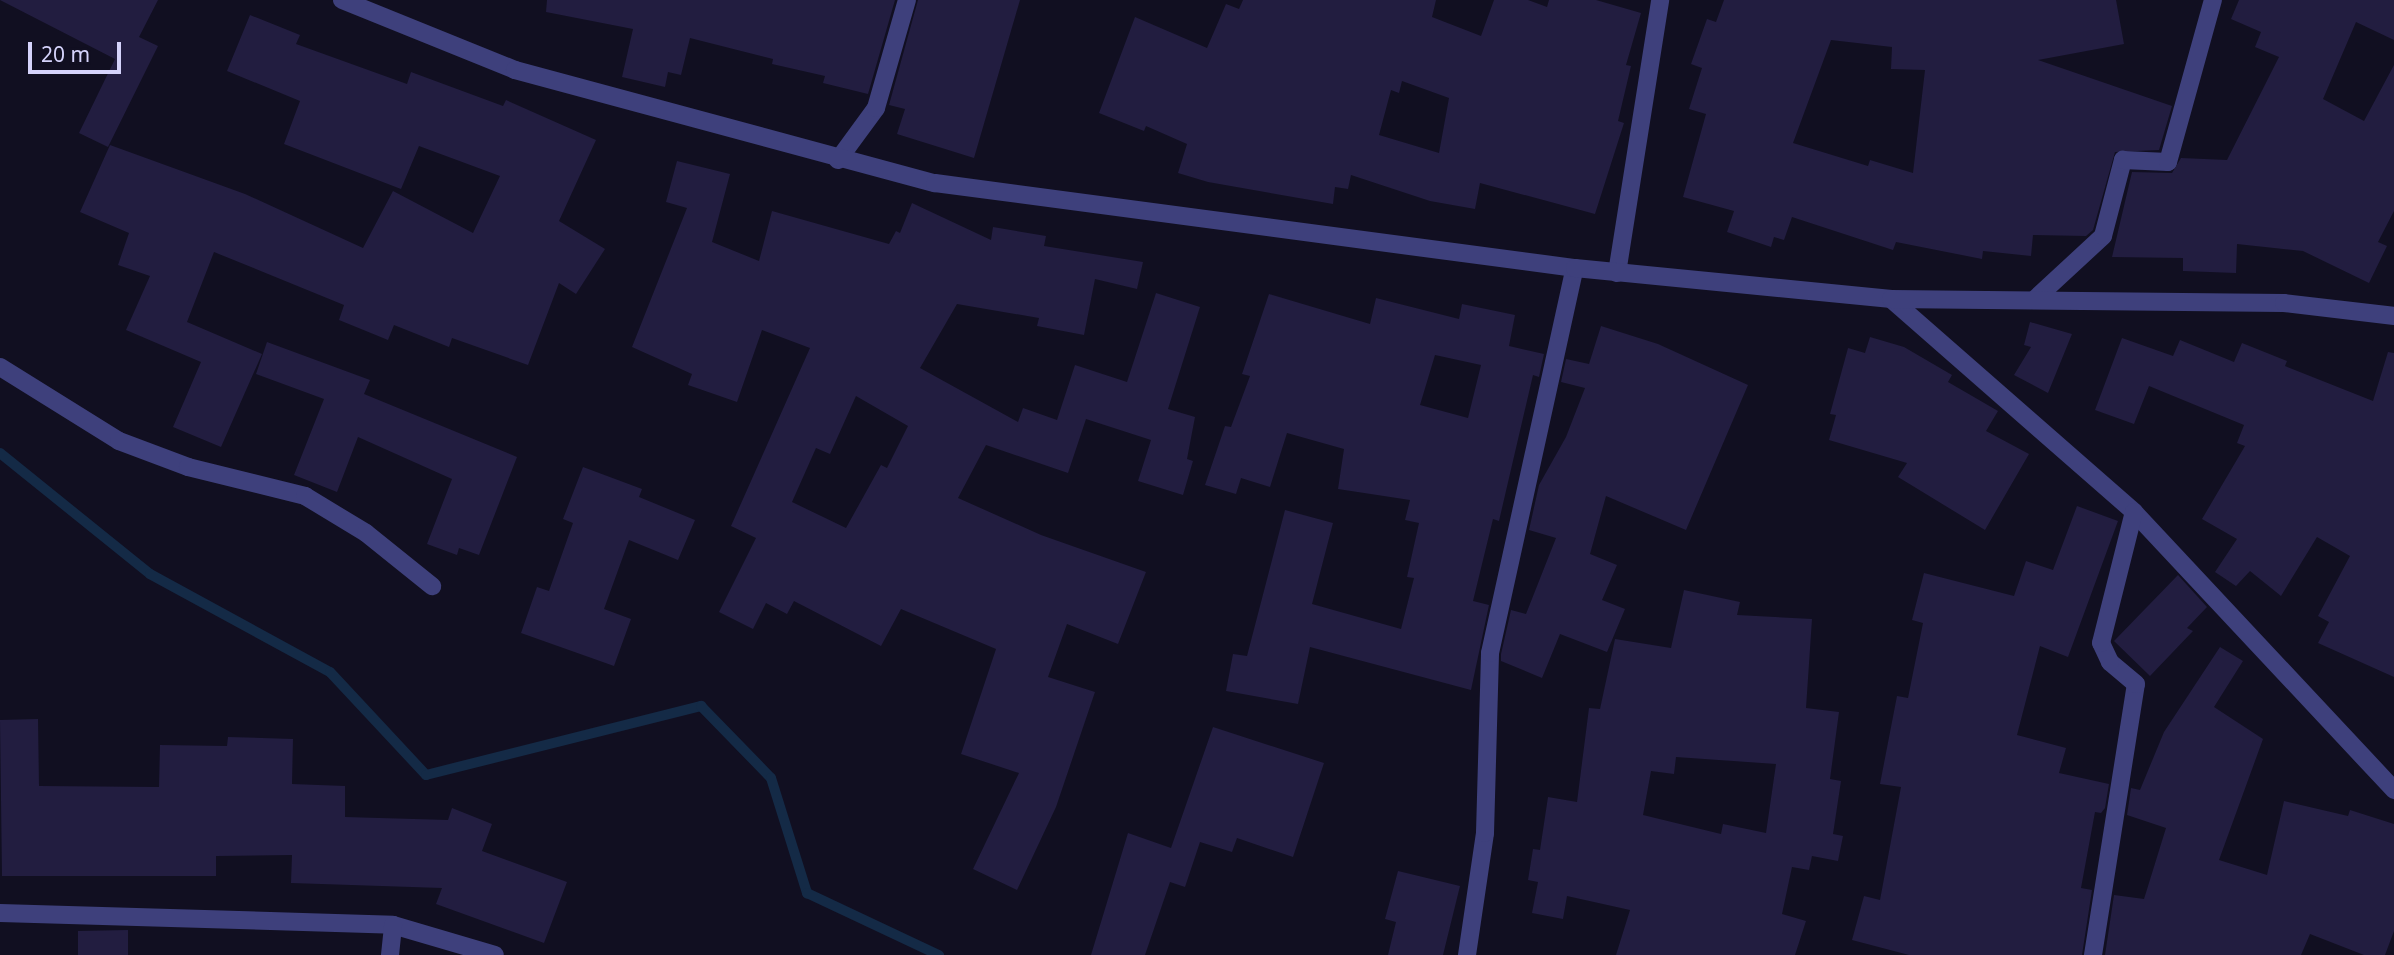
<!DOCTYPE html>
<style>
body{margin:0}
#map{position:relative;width:2394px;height:955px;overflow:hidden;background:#110f21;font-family:"Noto Sans",sans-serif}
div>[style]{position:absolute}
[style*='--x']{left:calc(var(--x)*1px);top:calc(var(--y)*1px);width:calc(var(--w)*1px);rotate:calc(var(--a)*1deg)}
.stream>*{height:10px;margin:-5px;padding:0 5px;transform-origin:5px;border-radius:5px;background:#142a46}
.building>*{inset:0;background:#221d40}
.minor>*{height:18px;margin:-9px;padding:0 9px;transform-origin:9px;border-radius:9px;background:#3e407c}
.tertiary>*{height:18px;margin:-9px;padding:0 9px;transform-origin:9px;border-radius:9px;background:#3e407c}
span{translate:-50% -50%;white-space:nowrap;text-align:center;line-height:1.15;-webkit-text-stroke:6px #110f21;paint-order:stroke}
.scale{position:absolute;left:28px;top:42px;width:93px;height:32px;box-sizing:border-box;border:4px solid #d5d3fb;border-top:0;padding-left:9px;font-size:21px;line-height:24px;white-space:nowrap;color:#d5d3fb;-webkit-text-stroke:5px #110f21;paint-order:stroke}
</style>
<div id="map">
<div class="stream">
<i style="--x:0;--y:453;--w:193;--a:38.9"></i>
<i style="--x:150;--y:574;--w:205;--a:28.6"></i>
<i style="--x:330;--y:672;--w:141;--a:47"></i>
<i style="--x:426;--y:775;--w:284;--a:-14.1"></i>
<i style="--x:701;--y:706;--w:100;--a:45.8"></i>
<i style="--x:771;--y:778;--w:121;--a:72.6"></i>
<i style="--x:807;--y:893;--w:146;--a:25.2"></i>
</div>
<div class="building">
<i style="clip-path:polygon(0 0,158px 0,139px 37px,158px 46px,108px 147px,79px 133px,115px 59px)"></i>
<i style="clip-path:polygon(547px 0,895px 0,868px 94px,823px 83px,825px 76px,772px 64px,773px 59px,690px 38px,681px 75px,668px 72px,665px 87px,622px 77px,633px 29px,546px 12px)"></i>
<i style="clip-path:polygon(918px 0,1020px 0,974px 158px,897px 134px,905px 109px,889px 105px)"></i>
<i style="clip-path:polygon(evenodd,1243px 0,1436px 0,1432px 17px,1481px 36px,1494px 0,1528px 0,1547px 7px,1549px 0,1596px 0,1641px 13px,1626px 65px,1631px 66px,1618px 121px,1624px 123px,1595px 214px,1480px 183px,1475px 209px,1430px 201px,1351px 175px,1348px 189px,1335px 187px,1333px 204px,1208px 182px,1178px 173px,1187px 144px,1146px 126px,1144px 131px,1099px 113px,1135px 17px,1207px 48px,1226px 4px,1239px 9px,1243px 0,1402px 81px,1449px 98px,1439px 153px,1379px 135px,1391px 90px,1399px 93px,1402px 81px)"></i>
<i style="clip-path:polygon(evenodd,1724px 0,2116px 0,2124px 44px,2038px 60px,2172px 106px,2159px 150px,2115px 152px,2093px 230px,2086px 236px,2033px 235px,2031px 256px,1983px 251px,1982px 259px,1896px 242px,1893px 250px,1792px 217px,1784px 240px,1774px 237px,1771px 247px,1727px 232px,1734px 211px,1683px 197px,1706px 114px,1689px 109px,1702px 68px,1691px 64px,1707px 19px,1716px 22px,1724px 0,1831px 40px,1892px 47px,1891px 69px,1925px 70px,1913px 173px,1870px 160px,1868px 166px,1793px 143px,1831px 40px)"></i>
<i style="clip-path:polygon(2239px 0,2394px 0,2394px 40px,2356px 22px,2323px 99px,2364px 121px,2394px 65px,2394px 211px,2378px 242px,2387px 246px,2369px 283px,2303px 251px,2237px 244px,2236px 273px,2183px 271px,2183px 258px,2112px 257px,2132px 172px,2172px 173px,2181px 158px,2227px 160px,2279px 57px,2255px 47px,2261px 32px,2231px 19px)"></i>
<i style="clip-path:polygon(250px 15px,300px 35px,296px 44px,407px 84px,411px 72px,503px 106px,506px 100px,596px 140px,559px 221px,605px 249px,576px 294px,559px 283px,528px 365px,452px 338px,449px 347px,394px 325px,388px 340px,339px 320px,344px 305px,214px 252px,187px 322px,262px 354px,221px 447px,173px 427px,201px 362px,126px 330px,150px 276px,118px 265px,129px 233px,80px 212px,110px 145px,245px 194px,363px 248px,393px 191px,473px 233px,500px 176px,419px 146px,401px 189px,284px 144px,300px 101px,227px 71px)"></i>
<i style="clip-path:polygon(evenodd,677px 161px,730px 174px,712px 242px,759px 261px,772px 211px,889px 244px,896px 231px,900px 233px,912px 203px,991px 240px,993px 227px,1046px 236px,1044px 246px,1143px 262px,1137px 289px,1095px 279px,1084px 335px,1037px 326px,1039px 318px,957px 304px,920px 368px,1018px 422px,1023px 408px,1057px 420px,1075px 365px,1127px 382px,1156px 293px,1200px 307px,1168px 409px,1195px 417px,1187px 459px,1193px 461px,1183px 495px,1138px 481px,1151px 440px,1086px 419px,1068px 473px,986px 445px,958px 498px,1041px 535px,1146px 572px,1118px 644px,1067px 624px,1048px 677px,1095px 692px,1056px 807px,1017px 890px,973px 869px,1019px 773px,961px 754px,996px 649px,901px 609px,881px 646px,794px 601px,787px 614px,766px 603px,753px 629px,719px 612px,756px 538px,731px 526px,810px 348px,762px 330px,737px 402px,688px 385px,692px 374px,632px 347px,687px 208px,666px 202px,677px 161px,856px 396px,908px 426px,887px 468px,881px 465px,846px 528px,792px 502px,816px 448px,830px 454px,856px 396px)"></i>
<i style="clip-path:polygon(evenodd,1269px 294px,1370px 324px,1376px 298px,1459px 319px,1462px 304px,1515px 315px,1509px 346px,1544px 354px,1539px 377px,1533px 375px,1499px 521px,1493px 519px,1473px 601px,1489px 605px,1471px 690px,1310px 647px,1298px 704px,1226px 691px,1233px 654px,1247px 656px,1285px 510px,1333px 523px,1312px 604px,1401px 629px,1414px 578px,1407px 577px,1419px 523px,1405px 520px,1410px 500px,1338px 489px,1344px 449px,1287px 433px,1270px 487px,1241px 478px,1236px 494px,1205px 485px,1225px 426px,1231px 427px,1250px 376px,1242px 374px,1269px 294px,1435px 355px,1481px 365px,1468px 418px,1420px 405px,1435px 355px)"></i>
<i style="clip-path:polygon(2030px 322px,2072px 334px,2048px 393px,2014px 375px,2031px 347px,2024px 345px)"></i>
<i style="clip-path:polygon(1601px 326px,1658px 344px,1748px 385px,1686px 530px,1606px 496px,1590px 554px,1617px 565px,1602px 600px,1625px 609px,1607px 652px,1560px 634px,1542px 678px,1501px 661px,1501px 654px,1511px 610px,1526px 614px,1556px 538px,1529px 530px,1539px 485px,1566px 437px,1585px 388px,1561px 382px,1566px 359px,1589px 364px)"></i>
<i style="clip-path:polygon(1870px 337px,1904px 347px,1952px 375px,1948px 382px,1998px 411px,1986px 431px,2029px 454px,1985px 530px,1898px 477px,1907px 463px,1829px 440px,1836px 415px,1830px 414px,1848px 348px,1865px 353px)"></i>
<i style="clip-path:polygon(2122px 338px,2173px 356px,2180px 340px,2234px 362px,2242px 343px,2287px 361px,2285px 366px,2373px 401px,2388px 352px,2394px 353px,2394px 677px,2318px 643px,2329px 622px,2318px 616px,2350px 556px,2317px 537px,2281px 596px,2250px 571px,2236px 586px,2215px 572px,2237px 539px,2202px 519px,2245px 446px,2237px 443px,2244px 425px,2149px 386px,2134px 424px,2095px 410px)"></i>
<i style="clip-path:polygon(267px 342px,370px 380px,364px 394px,517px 457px,479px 555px,459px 548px,457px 555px,427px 544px,452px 479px,358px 437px,337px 492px,294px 475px,324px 399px,256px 374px)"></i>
<i style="clip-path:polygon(583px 467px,642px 489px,639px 497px,695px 520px,678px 560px,629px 540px,604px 609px,631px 619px,614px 666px,521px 633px,537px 587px,549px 591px,573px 523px,563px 519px)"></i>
<i style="clip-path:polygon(2077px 506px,2118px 521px,2068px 657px,2040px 646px,2017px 735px,2066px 748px,2059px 773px,2109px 784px,2105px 808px,2101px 813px,2095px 812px,2081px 888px,2092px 890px,2082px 955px,1909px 955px,1852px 940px,1864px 896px,1880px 900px,1901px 787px,1880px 784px,1897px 696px,1908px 698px,1923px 623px,1912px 620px,1924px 573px,2014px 596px,2026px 561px,2053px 570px)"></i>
<i style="clip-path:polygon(2178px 575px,2207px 607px,2187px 628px,2193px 631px,2150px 676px,2114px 641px)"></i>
<i style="clip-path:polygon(evenodd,1684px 590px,1740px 602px,1737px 615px,1812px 619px,1806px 708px,1839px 712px,1830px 779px,1841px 781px,1833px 834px,1843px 836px,1838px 861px,1812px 856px,1809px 870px,1792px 867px,1782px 914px,1806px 921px,1795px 955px,1616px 955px,1630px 910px,1567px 896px,1563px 919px,1532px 913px,1538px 882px,1528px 880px,1533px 849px,1540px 850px,1548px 797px,1577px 802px,1589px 708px,1600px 709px,1615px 639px,1671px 648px,1684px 590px,1676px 757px,1776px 764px,1766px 833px,1723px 824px,1721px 834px,1643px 815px,1651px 771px,1674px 774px,1676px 757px)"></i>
<i style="clip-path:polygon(2220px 647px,2243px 661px,2214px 707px,2263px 739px,2219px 860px,2267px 875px,2284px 801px,2348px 816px,2350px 810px,2394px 824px,2394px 931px,2385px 955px,2364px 955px,2310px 934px,2301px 955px,2105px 955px,2114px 895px,2144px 899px,2166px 828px,2127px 815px,2131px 788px,2140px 790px,2164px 732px)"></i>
<i style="clip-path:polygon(38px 719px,39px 786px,159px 787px,160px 745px,227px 746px,228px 737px,293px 739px,292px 784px,345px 786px,345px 817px,448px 820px,452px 808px,492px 824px,482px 851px,567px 882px,544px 943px,436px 904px,442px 888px,291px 883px,292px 855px,216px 856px,216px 876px,2px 876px,0 720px)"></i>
<i style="clip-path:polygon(1213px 727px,1324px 763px,1293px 857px,1237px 838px,1232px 852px,1200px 842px,1185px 887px,1170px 882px,1145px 955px,1091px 955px,1128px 833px,1171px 848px)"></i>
<i style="clip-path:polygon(1398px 871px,1460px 886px,1443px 955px,1388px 955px,1396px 922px,1385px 919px)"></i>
<i style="clip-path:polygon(128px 930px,128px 955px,78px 955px,78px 931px)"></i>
</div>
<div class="minor">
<i style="--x:838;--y:160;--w:64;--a:-53.8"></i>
<i style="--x:876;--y:108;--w:112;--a:-74"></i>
<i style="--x:1617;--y:273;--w:276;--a:-81"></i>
<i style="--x:1891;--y:299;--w:323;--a:41.2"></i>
<i style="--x:2134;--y:512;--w:381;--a:46.9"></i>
<i style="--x:2034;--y:300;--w:94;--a:-42.8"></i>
<i style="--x:2103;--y:236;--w:79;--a:-75.3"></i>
<i style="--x:2123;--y:160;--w:45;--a:2.5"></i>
<i style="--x:2168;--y:162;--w:168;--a:-74.5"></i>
<i style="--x:0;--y:367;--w:140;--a:31.9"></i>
<i style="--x:119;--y:441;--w:74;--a:20.6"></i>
<i style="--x:188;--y:467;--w:121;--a:13.9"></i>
<i style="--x:305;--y:496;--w:71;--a:31.2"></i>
<i style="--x:366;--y:533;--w:85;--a:38.8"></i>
<i style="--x:0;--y:913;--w:393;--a:1.7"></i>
<i style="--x:393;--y:925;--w:106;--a:16.4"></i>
<i style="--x:390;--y:955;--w:30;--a:-84"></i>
<i style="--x:1467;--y:955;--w:123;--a:-81.6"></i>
<i style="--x:1485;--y:833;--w:180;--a:-88.4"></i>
<i style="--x:1490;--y:653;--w:394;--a:-77.6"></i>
<i style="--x:2093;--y:955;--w:274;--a:-81"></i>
<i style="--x:2136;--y:684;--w:34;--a:-140"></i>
<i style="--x:2110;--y:662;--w:21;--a:-115"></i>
<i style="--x:2101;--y:643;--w:135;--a:-75.9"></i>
</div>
<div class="tertiary">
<i style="--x:342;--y:0;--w:187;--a:22"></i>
<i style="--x:515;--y:70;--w:435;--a:15.1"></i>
<i style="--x:935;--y:183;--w:646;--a:7.57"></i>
<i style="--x:1575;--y:268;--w:318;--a:5.6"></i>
<i style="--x:1891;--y:299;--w:393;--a:0.6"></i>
<i style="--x:2284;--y:303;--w:111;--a:6.7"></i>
</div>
<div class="scale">20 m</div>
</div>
